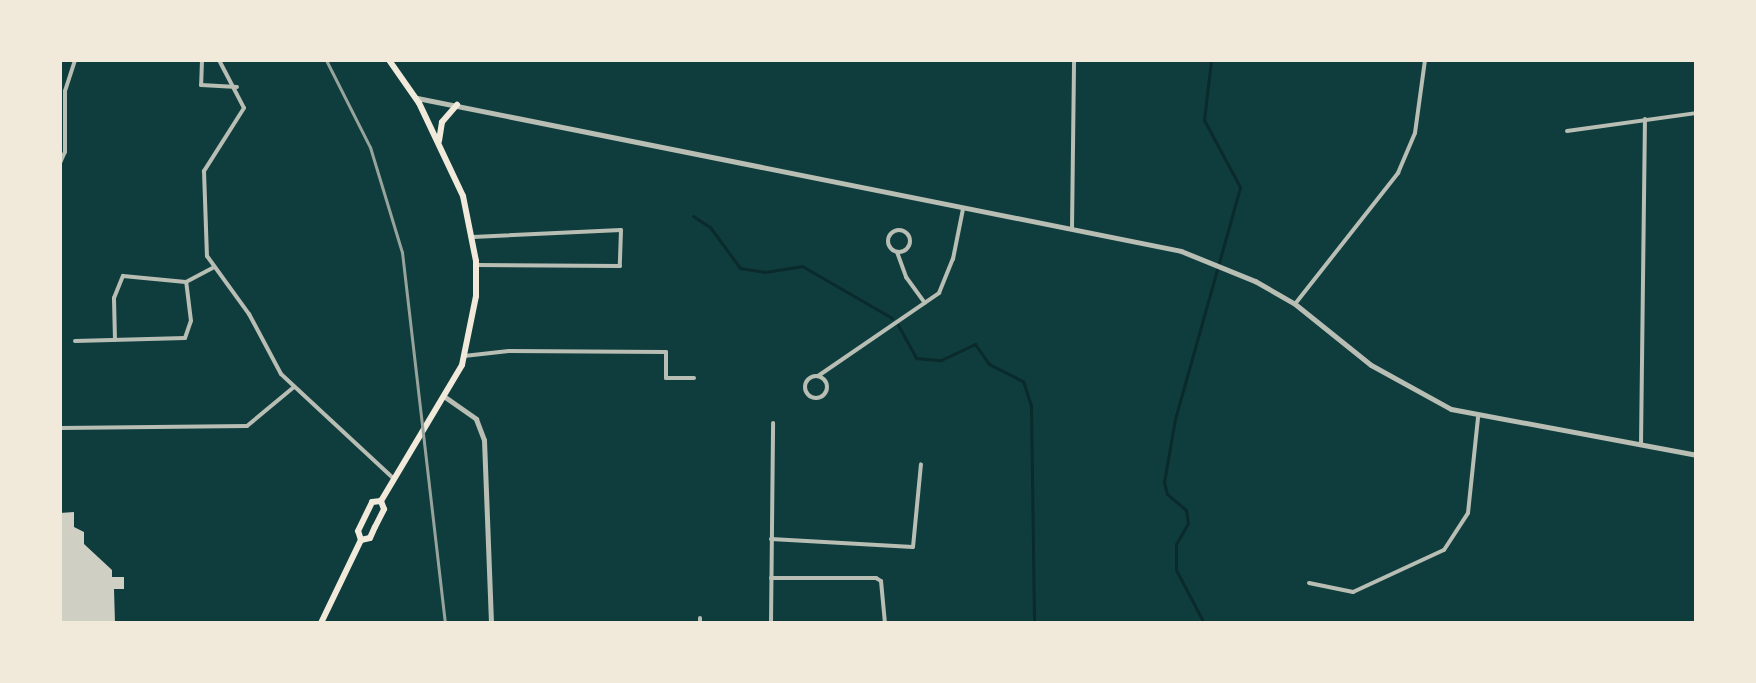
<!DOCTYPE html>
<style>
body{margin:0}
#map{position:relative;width:1756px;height:683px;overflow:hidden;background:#0f3d3e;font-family:"IBM Plex Sans",sans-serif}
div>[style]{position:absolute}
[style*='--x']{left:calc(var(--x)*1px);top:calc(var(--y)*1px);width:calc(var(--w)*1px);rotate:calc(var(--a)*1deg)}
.stream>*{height:3px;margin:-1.5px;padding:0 1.5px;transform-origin:1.5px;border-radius:1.5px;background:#0a2a2b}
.building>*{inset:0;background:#cfcfc3}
.minor>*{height:4px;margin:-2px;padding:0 2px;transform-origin:2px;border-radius:2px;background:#b8beb3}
.minor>.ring{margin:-2px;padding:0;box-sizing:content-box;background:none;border:4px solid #b8beb3;border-radius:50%}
.tertiary>*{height:5px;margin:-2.5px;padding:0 2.5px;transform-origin:2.5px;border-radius:2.5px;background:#b8beb3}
.secondary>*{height:6px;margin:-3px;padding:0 3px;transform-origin:3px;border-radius:3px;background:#f1e9da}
.rail>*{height:3px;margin:-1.5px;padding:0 1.5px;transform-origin:1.5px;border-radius:1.5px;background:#97a49c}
span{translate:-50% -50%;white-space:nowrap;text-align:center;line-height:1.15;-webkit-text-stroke:8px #f1e9da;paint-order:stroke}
.frame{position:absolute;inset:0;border:62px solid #f1e9da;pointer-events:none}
</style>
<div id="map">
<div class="stream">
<i style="--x:693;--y:216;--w:20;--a:33"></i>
<i style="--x:710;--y:227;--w:51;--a:53.8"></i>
<i style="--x:740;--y:268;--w:25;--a:9"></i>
<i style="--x:765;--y:272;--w:37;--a:-9"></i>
<i style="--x:802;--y:266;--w:104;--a:30"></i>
<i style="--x:898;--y:325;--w:38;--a:61"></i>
<i style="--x:916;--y:358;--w:25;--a:5"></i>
<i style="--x:941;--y:360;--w:38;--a:-25"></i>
<i style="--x:975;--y:344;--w:24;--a:55"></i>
<i style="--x:989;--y:364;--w:38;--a:27"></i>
<i style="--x:1023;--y:381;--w:25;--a:72"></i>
<i style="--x:1031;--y:405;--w:218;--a:89.2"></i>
<i style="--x:1204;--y:623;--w:60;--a:-117.8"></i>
<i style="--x:1176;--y:570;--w:26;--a:-90"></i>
<i style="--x:1176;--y:544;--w:24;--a:-60"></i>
<i style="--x:1188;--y:523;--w:13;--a:-99"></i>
<i style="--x:1186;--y:510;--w:25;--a:-140"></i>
<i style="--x:1167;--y:494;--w:12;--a:-104"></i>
<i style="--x:1164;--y:482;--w:64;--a:-80.1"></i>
<i style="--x:1175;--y:419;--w:241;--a:-74.3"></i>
<i style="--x:1240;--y:187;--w:76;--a:-118.2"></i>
<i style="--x:1204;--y:120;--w:60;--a:-83.3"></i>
</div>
<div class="building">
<i style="clip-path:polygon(74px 512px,74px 527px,84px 532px,84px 544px,112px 570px,112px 577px,124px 577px,124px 589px,114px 589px,115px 623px,60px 623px,60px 513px)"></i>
</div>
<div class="minor">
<i style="--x:202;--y:60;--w:25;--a:92"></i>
<i style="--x:201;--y:85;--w:36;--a:3"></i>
<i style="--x:219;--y:60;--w:54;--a:62.5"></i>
<i style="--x:244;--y:108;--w:75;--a:122.4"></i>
<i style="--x:204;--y:171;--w:85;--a:88"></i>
<i style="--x:207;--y:256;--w:72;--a:54.1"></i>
<i style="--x:249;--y:314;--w:68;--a:61.9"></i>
<i style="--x:281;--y:374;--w:154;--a:42.9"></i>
<i style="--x:1567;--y:131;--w:130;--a:-7.9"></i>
<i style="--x:60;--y:163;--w:12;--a:-66"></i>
<i style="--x:65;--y:152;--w:61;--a:-90"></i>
<i style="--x:65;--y:91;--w:33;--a:-72"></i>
<i style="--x:1072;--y:229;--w:169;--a:-89.3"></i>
<i class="ring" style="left:888px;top:230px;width:18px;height:18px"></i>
<i style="--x:473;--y:237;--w:148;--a:-2.7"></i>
<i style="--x:621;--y:230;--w:36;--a:92"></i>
<i style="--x:620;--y:266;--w:144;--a:-179.6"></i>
<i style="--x:897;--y:252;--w:27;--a:70"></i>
<i style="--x:906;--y:277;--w:32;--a:54"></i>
<i style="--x:186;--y:282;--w:30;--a:-28"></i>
<i style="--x:1295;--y:304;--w:167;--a:-51.8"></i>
<i style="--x:1398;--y:173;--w:43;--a:-67"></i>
<i style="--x:1415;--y:133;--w:74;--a:-82.2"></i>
<i style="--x:115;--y:340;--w:42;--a:-91.4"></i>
<i style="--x:114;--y:298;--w:24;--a:-68"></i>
<i style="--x:123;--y:276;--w:63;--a:5.4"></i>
<i style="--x:75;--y:341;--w:110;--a:-1.6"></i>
<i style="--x:185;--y:338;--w:18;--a:-71"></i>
<i style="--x:191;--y:321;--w:39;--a:-97"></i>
<i style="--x:464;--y:356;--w:45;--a:-6.3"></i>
<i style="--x:509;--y:351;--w:157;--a:0.4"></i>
<i style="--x:666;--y:352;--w:26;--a:90"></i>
<i style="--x:666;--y:378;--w:28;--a:0"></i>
<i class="ring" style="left:805px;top:376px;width:18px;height:18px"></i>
<i style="--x:818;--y:376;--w:147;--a:-34.4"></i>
<i style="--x:939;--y:293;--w:37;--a:-68"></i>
<i style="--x:953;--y:259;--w:51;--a:-78.7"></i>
<i style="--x:60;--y:428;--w:187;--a:-0.6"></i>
<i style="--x:247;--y:426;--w:61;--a:-39.7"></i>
<i style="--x:1641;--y:444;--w:325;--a:-89.3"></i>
<i style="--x:771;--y:539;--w:142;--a:3.2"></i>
<i style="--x:913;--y:547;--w:83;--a:-84.5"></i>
<i style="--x:771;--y:578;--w:105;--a:0"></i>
<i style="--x:876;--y:578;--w:6;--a:31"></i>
<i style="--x:881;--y:581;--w:42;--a:84.6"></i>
<i style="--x:1309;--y:583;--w:45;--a:11.6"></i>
<i style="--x:1353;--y:592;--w:100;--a:-24.8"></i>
<i style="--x:1444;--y:550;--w:44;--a:-57"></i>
<i style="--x:1468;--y:513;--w:96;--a:-84"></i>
<i style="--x:700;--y:618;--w:5;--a:90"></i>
<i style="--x:771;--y:623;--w:200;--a:-89.4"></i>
</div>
<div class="tertiary">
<i style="--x:417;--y:98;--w:779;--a:11.32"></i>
<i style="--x:1181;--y:251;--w:80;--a:22.1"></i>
<i style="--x:1255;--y:281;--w:46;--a:29.9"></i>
<i style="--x:1295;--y:304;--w:97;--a:38.8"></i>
<i style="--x:1371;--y:365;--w:91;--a:28.8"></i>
<i style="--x:1451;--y:409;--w:249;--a:10.6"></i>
<i style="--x:445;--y:397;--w:38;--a:35"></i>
<i style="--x:476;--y:419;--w:22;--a:69"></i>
<i style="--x:484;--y:440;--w:183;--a:87.8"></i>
</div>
<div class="secondary">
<i style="--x:439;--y:141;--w:19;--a:-81"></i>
<i style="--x:442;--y:122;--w:23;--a:-49"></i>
<i style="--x:361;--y:540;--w:9;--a:-13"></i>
<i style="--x:370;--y:538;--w:12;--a:-66"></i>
<i style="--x:375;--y:527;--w:20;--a:-63"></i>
<i style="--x:384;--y:509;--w:9;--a:-111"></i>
<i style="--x:321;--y:623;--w:92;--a:-64.3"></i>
<i style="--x:361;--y:540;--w:9;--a:-108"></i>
<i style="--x:358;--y:531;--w:32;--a:-64"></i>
<i style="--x:372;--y:502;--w:9;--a:-6"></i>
<i style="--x:381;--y:501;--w:158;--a:-59.2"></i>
<i style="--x:462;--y:365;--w:70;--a:-78.5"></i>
<i style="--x:476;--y:296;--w:35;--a:-90"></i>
<i style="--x:476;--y:261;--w:66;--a:-101.3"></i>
<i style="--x:463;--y:196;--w:103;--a:-115.3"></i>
<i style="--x:419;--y:103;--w:52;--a:-124.9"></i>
</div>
<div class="rail">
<i style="--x:326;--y:60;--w:97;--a:63.2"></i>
<i style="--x:370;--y:147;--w:110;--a:73.1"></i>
<i style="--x:402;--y:252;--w:373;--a:83.4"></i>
</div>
<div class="frame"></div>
</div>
